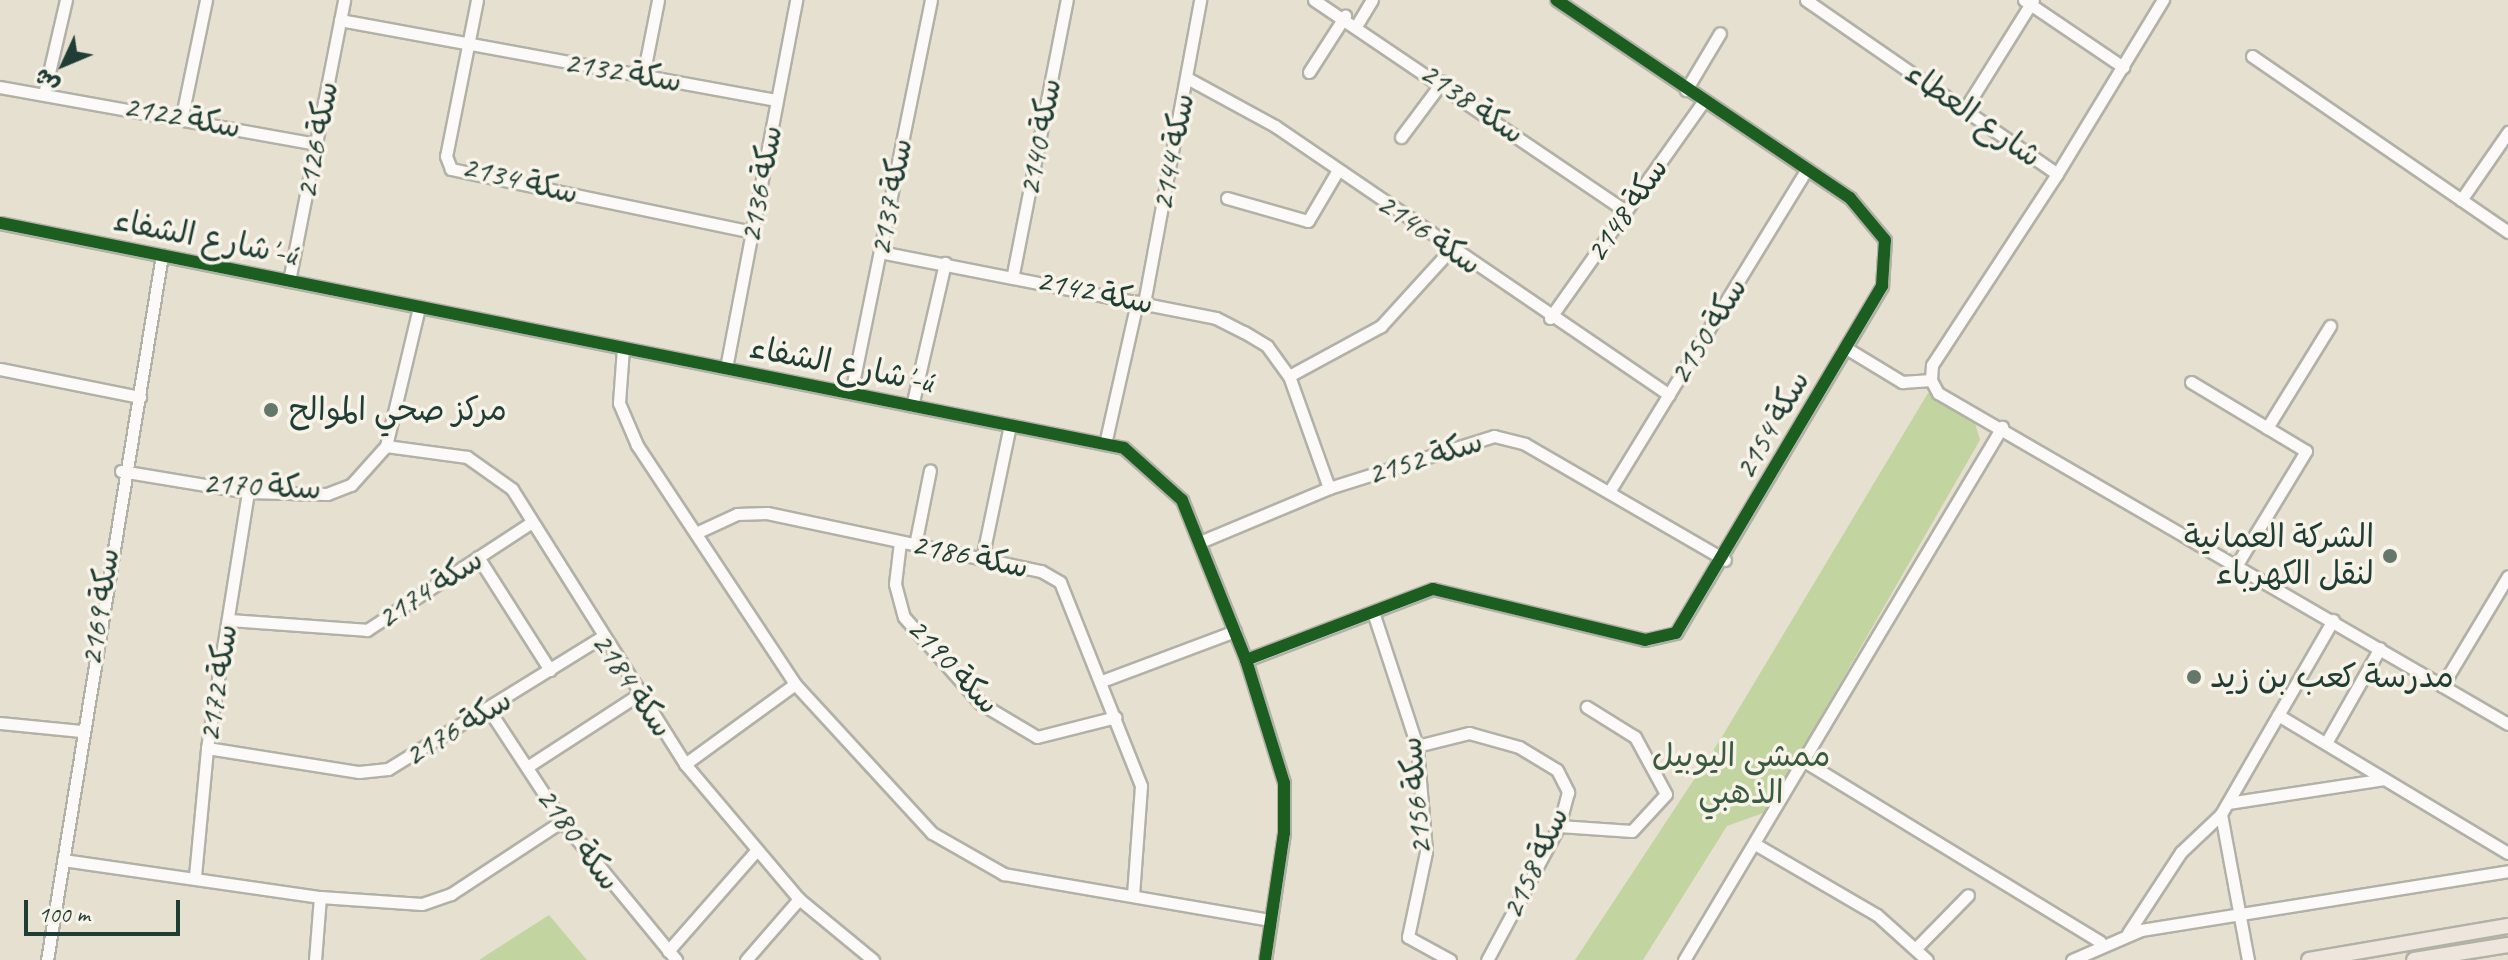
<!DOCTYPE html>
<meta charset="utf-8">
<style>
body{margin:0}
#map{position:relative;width:2508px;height:960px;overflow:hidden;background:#e6e0d1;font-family:Caveat,"Playpen Sans Arabic",sans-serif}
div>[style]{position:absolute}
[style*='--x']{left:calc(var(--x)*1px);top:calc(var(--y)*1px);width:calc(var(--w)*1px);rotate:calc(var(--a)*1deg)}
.green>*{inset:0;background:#c2d5a0}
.roads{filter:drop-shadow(2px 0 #b2b1a7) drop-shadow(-2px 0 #b2b1a7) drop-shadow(0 2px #b2b1a7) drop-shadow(0 -2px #b2b1a7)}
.minor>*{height:11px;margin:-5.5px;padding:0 5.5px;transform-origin:5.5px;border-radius:5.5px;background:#fbfaf8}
.major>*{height:14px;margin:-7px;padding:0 7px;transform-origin:7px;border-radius:7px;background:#eee5dd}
.cycleway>*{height:12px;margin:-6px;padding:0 6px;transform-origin:6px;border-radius:6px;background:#1b5e20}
.dots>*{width:22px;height:22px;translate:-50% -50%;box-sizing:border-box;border:4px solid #f7f3e8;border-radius:50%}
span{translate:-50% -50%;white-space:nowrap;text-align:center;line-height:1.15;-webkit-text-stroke:7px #f7f3e8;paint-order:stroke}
.street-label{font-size:32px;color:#1f3d34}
.poi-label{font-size:32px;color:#1f3d34}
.left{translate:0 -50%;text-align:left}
.right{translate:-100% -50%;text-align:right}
.park-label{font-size:32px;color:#3a5a41}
.north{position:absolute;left:24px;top:24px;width:80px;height:80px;-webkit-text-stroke:6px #f7f3e8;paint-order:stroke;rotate:226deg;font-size:22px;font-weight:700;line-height:32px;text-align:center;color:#1f3d34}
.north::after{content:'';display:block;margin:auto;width:28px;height:36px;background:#1f3d34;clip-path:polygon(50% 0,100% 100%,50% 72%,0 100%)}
.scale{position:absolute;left:24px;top:900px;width:156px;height:36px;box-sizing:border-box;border:4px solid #1f3d34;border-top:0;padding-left:10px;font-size:24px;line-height:28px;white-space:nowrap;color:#1f3d34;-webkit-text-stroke:6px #f7f3e8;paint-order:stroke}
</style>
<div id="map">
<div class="green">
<i style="clip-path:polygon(1928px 393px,1974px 420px,1980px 440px,1766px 812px,1727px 826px,1643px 960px,1575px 960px,1720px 740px)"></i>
<i style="clip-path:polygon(549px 915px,587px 960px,479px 960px)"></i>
</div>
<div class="roads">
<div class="minor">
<i style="--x:477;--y:0;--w:159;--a:101.2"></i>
<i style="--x:446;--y:156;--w:14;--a:69"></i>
<i style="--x:451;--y:169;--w:308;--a:11.8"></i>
<i style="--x:1314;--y:0;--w:377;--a:34.1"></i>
<i style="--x:1806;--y:0;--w:305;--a:34.7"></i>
<i style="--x:2057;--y:174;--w:228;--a:123.2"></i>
<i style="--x:1932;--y:365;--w:15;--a:94"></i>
<i style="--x:2024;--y:0;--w:120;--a:34.1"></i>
<i style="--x:340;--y:20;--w:444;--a:10.4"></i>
<i style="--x:1358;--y:23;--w:27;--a:-59"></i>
<i style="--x:2252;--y:56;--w:311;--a:34.5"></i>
<i style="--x:1309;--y:72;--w:67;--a:-57.3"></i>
<i style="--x:643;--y:76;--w:77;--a:-78.8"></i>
<i style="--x:1187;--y:78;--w:100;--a:28.6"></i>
<i style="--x:1275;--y:126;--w:477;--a:34.3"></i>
<i style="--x:0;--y:87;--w:321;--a:10.2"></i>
<i style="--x:45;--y:90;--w:92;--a:-76.9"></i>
<i style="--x:1686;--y:90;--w:66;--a:-59.2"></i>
<i style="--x:1965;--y:109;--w:128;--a:-58"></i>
<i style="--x:182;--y:116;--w:118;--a:-78.3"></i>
<i style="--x:1401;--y:137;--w:69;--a:-53.3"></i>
<i style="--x:2057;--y:174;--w:204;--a:-58.7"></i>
<i style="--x:1227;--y:198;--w:84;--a:15.9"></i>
<i style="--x:1308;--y:221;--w:59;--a:-59.5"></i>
<i style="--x:2461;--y:200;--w:83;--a:-55.3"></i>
<i style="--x:0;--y:223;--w:1146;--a:11.32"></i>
<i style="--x:1124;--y:448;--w:78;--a:41.9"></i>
<i style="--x:1182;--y:500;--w:172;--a:68.2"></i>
<i style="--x:1246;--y:660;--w:129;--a:72.8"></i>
<i style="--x:1284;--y:783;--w:50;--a:90"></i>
<i style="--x:1284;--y:833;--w:128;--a:98.5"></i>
<i style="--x:880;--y:252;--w:342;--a:11.1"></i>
<i style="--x:1216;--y:318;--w:31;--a:27"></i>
<i style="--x:1244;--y:332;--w:27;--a:31"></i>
<i style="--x:1267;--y:346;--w:37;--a:54"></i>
<i style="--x:1289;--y:376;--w:119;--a:70.3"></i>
<i style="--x:1013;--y:274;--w:279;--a:-78.9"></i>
<i style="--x:289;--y:281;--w:286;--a:-78.9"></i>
<i style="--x:1144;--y:303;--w:308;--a:-79.5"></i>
<i style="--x:1550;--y:318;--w:265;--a:-54.7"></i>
<i style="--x:623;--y:348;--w:55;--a:94.2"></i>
<i style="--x:619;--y:403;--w:46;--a:66.8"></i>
<i style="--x:637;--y:445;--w:287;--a:56.5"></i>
<i style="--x:795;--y:684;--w:202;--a:47.4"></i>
<i style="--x:932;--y:833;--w:83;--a:29.7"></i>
<i style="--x:1004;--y:874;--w:271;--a:9.8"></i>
<i style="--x:1846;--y:348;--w:66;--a:31.3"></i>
<i style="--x:1902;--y:382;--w:29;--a:-4"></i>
<i style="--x:726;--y:368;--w:375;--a:-79.2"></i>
<i style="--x:0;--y:369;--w:143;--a:11.3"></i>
<i style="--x:1289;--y:376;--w:105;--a:-28.5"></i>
<i style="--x:1381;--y:326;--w:104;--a:-47.7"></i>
<i style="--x:1931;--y:380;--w:15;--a:62"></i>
<i style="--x:1938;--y:393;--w:659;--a:30.14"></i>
<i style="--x:2191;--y:382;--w:134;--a:31"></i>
<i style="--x:2306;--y:451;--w:131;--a:121.3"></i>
<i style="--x:851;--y:393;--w:401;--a:-78.5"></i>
<i style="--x:912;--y:406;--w:147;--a:-77"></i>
<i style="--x:2267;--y:428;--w:120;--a:-58.3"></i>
<i style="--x:1105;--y:444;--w:146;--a:-77.3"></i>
<i style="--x:386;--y:446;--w:82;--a:7.7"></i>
<i style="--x:467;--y:457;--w:55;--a:35.4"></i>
<i style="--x:512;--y:489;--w:325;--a:57.8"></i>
<i style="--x:685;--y:764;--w:177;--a:49.8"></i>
<i style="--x:799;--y:899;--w:96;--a:39.5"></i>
<i style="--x:121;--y:471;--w:129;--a:9.4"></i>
<i style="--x:248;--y:492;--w:79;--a:1.5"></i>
<i style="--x:327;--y:494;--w:26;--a:-21"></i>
<i style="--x:351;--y:485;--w:52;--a:-48.1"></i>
<i style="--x:386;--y:446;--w:143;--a:-76.6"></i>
<i style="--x:1609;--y:492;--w:379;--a:-58.5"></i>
<i style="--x:698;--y:532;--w:43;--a:-24.8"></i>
<i style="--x:737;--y:514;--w:30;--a:-2"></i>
<i style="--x:767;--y:513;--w:280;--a:12"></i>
<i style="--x:1041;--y:571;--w:22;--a:30"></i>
<i style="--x:1060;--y:582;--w:219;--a:68.3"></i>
<i style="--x:1141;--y:786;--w:109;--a:94.2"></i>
<i style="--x:900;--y:542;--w:42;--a:96.8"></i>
<i style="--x:895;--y:584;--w:34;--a:75"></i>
<i style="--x:904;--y:617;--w:115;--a:48.5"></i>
<i style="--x:980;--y:703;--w:66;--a:30.8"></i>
<i style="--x:1037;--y:737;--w:81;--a:-14.2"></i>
<i style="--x:1200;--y:542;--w:140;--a:-22.7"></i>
<i style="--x:1329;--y:488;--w:173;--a:-17.5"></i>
<i style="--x:1494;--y:436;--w:32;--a:14"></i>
<i style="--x:1525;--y:444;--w:231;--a:30.1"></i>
<i style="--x:915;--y:545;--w:76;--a:-78.7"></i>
<i style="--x:478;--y:557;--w:134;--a:57.5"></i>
<i style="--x:982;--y:559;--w:137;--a:-78.2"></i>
<i style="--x:1373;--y:612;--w:141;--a:71.8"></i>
<i style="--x:1417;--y:746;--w:106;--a:85.1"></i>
<i style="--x:1426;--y:852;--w:87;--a:102"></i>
<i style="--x:1408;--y:937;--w:48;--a:28.7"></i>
<i style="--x:228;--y:620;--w:139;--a:4.1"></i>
<i style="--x:367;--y:630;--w:194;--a:-33.2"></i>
<i style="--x:1246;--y:660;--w:200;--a:-20.8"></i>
<i style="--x:1433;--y:589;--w:218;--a:13.5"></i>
<i style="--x:1645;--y:640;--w:32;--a:-13"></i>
<i style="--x:1676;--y:633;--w:404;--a:-59.3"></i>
<i style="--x:1882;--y:286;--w:46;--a:-86.3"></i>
<i style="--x:1885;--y:240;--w:55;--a:-129.8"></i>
<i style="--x:1850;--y:198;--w:354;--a:-146"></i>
<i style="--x:1102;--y:681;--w:142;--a:-20.6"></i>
<i style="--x:2442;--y:686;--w:128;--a:-59"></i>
<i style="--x:489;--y:710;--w:133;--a:56.7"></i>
<i style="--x:562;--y:821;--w:180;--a:50.6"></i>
<i style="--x:2278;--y:715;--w:268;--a:31"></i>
<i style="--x:0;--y:723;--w:81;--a:5.6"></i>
<i style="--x:2326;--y:743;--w:109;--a:-60.4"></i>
<i style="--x:1417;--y:746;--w:54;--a:-14"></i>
<i style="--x:1469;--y:733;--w:52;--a:15.6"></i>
<i style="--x:1519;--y:747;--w:44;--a:31.2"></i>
<i style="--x:1557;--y:770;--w:25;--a:63"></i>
<i style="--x:1568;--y:792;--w:35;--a:105"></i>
<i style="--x:1559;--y:826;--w:152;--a:118.2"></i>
<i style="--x:207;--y:748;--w:154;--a:9"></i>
<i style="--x:359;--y:772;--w:29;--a:-6"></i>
<i style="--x:388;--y:769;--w:249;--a:-31.7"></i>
<i style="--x:1804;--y:761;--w:347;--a:31.4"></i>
<i style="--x:685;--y:764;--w:136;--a:-36"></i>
<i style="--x:527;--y:767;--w:132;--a:-33"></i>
<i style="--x:2228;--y:803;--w:158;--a:-8.7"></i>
<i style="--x:1559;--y:826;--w:73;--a:3.9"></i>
<i style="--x:1632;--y:831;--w:50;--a:-47.4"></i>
<i style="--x:1666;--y:794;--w:65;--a:-118.5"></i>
<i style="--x:1635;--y:737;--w:57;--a:-148"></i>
<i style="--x:1755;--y:844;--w:141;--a:30.2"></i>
<i style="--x:1877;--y:915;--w:67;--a:42"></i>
<i style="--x:63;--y:860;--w:260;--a:8.2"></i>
<i style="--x:320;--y:897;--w:102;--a:3.9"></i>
<i style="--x:422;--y:904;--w:31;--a:-19"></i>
<i style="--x:451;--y:894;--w:133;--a:-33.3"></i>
<i style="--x:195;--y:876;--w:129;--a:-84.6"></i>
<i style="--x:207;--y:748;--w:259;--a:-80.9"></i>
<i style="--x:2128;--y:933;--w:97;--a:-56.8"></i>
<i style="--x:2181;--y:852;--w:55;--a:-43.5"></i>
<i style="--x:1916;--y:948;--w:74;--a:-45.5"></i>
<i style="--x:668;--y:951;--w:133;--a:-48.7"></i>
<i style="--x:47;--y:960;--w:714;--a:-80.74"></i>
<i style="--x:315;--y:960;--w:63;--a:-85.5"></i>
<i style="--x:746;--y:960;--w:81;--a:-49"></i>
<i style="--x:1684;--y:960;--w:621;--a:-59.18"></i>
<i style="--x:2072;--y:960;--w:75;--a:-23.5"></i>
<i style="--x:2141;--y:930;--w:372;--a:-9.1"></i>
<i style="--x:2248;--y:960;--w:148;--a:-100.5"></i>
<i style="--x:2221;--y:814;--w:224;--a:-60"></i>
</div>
<div class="major">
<i style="--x:2309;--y:960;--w:202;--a:-9.7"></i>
<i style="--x:2414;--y:960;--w:95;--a:-9.1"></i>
</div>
</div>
<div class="cycleway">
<i style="--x:0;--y:223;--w:1146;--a:11.32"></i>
<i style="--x:1124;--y:448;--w:78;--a:41.9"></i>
<i style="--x:1182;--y:500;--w:172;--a:68.2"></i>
<i style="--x:1246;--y:660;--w:129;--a:72.8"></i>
<i style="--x:1284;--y:783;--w:50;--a:90"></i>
<i style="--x:1284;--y:833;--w:128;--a:98.5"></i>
<i style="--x:1246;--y:660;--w:200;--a:-20.8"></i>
<i style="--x:1433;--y:589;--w:218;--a:13.5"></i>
<i style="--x:1645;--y:640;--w:32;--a:-13"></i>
<i style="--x:1676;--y:633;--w:404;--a:-59.3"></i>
<i style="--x:1882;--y:286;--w:46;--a:-86.3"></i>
<i style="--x:1885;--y:240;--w:55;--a:-129.8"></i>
<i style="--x:1850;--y:198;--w:354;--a:-146"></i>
</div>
<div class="dots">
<i style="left:271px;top:410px;background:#65766b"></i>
<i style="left:2390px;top:556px;background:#65766b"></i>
<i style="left:2194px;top:677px;background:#65766b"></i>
</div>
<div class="street-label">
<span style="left:623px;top:72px;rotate:10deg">سكة 2132</span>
<span style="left:1472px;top:103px;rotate:35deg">سكة 2138</span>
<span style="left:1973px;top:115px;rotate:35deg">شارع العطاء</span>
<span style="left:182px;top:117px;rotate:11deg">سكة 2122</span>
<span style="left:1040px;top:137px;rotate:-79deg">سكة 2140</span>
<span style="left:317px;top:140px;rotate:-79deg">سكة 2126</span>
<span style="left:1173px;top:152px;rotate:-79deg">سكة 2144</span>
<span style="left:520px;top:180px;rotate:14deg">سكة 2134</span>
<span style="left:761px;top:184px;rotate:-79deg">سكة 2136</span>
<span style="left:891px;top:197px;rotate:-79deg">سكة 2137</span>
<span style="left:1627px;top:210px;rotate:-55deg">سكة 2148</span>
<span style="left:1429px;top:234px;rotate:35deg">سكة 2146</span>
<span style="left:205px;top:238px;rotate:11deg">شارع الشفاء'-ú</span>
<span style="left:1095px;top:292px;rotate:12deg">سكة 2142</span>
<span style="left:1708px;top:331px;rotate:-58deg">سكة 2150</span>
<span style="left:841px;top:365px;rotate:11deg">شارع الشفاء'-ú</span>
<span style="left:1772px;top:425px;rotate:-60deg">سكة 2154</span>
<span style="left:1425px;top:458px;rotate:-17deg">سكة 2152</span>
<span style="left:262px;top:486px;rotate:3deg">سكة 2170</span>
<span style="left:970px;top:556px;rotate:12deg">سكة 2186</span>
<span style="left:430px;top:589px;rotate:-33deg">سكة 2174</span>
<span style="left:100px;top:607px;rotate:-81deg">سكة 2169</span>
<span style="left:953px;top:666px;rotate:47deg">سكة 2190</span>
<span style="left:218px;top:683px;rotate:-81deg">سكة 2172</span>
<span style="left:632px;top:685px;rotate:56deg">سكة 2184</span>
<span style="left:458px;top:728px;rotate:-31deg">سكة 2176</span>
<span style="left:1416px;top:796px;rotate:-95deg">سكة 2156</span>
<span style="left:578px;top:839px;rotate:54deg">سكة 2180</span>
<span style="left:1535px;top:863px;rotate:-65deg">سكة 2158</span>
</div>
<div class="poi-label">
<span class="left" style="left:289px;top:410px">مركز صحي الموالح</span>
<span class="right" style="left:2374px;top:556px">الشرکة العمانیة<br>لنقل الکهرباء</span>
<span class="left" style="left:2210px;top:677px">مدرسة كعب بن زيد</span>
</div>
<div class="park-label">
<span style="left:1741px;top:775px">ممشى اليوبيل<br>الذهبي</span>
</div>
<div class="north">ش</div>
<div class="scale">100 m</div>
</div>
